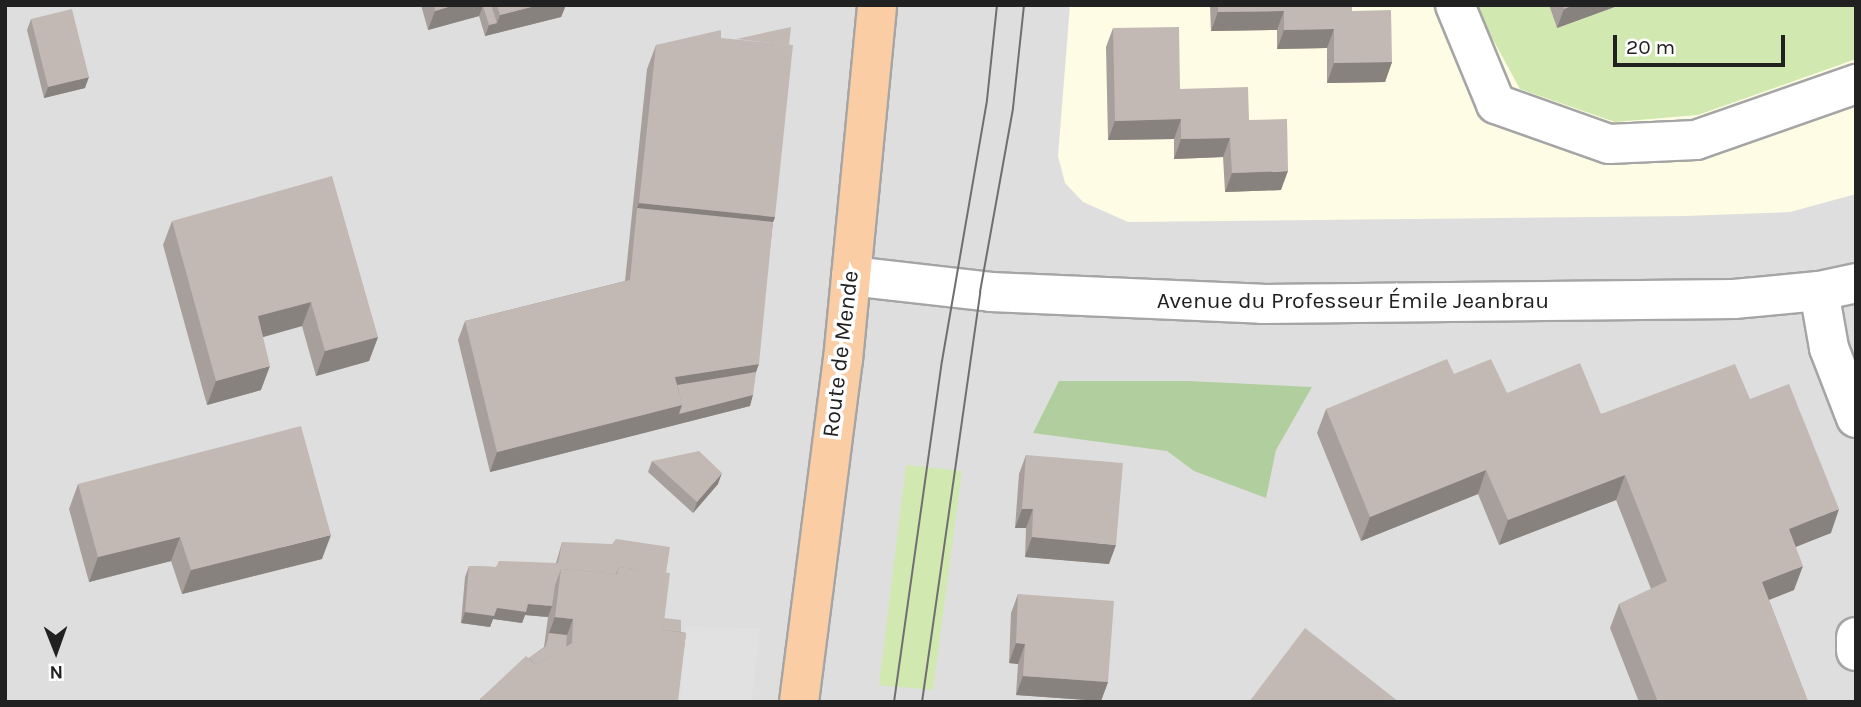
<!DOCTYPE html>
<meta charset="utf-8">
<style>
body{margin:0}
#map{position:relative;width:1861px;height:707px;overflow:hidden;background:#f1ede8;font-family:Karla,sans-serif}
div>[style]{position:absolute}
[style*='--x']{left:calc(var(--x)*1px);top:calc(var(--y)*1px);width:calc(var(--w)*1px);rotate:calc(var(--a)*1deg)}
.residential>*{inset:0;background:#dfdede}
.education>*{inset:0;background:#fefce4}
.grass>*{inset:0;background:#d1e9b0}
.forest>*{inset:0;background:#b1cf9e}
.parking>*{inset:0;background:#e1e1e1}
.roads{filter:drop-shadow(2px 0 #a5a5a5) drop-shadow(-2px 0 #a5a5a5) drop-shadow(0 2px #a5a5a5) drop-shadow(0 -2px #a5a5a5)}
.minor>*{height:38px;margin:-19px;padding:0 19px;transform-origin:19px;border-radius:19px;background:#fff}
.major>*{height:38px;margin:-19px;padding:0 19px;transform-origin:19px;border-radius:19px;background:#facda4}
.tram>*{height:2px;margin:-1px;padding:0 1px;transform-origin:1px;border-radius:1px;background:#6f6f6f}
.wall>*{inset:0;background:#a79f9b}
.shaded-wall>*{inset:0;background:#88827e}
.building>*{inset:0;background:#c2b9b4}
span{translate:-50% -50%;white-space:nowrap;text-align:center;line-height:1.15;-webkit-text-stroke:7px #fff;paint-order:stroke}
.street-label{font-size:23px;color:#212121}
.frame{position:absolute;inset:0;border:7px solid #212121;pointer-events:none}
.north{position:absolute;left:21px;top:616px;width:70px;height:70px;-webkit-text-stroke:5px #fff;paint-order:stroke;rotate:179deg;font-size:19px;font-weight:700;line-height:28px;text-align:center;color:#212121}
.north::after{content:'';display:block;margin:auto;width:24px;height:32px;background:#212121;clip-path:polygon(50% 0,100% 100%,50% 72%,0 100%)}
.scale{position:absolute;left:1613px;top:35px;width:172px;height:32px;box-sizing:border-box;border:4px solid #212121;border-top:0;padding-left:9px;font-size:21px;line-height:24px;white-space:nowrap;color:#212121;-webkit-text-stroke:5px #fff;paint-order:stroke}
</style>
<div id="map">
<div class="residential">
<i style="clip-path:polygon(5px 5px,1856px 5px,1856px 702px,5px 702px)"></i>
</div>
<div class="education">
<i style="clip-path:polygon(1070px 5px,1856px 5px,1856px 194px,1790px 212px,1685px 216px,1128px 222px,1083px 202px,1065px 183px,1058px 156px)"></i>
</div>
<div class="grass">
<i style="clip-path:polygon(1474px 5px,1549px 5px,1557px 28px,1620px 5px,1856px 5px,1856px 59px,1698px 115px,1615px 122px,1520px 89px)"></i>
<i style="clip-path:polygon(906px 465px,962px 471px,933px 690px,879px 685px)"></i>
</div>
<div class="forest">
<i style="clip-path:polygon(1059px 381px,1188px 381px,1312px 387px,1276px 450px,1266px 498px,1194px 471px,1167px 451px,1033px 433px)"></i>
</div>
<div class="parking">
<i style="clip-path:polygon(686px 627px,760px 628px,751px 702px,680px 702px)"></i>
</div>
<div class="roads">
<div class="minor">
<i style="--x:1455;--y:5;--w:107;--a:67.5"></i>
<i style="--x:1496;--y:104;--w:120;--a:19.5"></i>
<i style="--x:1609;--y:144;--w:87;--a:-2.6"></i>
<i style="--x:1696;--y:140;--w:170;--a:-19.3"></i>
<i style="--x:851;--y:276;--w:141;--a:6.5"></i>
<i style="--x:991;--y:292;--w:271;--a:2.5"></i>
<i style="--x:1262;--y:304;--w:472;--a:-0.6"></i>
<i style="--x:1734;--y:299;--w:85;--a:-5.4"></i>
<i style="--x:1819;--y:291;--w:38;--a:-12"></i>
<i style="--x:1819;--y:291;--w:58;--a:80"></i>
<i style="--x:1829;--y:348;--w:75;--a:68.9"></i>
<i style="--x:1856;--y:637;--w:14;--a:90"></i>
</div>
<div class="major">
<i style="--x:799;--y:702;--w:345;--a:-82.7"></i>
<i style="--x:843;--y:360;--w:357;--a:-84.5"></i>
</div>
</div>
<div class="tram">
<i style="--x:894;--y:702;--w:344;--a:-82"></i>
<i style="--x:942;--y:361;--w:265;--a:-80.2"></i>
<i style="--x:987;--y:100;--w:96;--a:-84"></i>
<i style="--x:922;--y:702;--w:414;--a:-81.9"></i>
<i style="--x:980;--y:292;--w:187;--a:-79.8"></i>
<i style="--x:1013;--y:108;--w:104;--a:-83.9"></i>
</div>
<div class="wall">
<i style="clip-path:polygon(421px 5px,566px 5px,561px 17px,485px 36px,479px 16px,428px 30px)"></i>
<i style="clip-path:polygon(1210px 5px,1352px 5px,1352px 11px,1392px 62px,1385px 82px,1327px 83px,1327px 48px,1277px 49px,1277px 30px,1211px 31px)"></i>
<i style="clip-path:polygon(1549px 5px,1620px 5px,1557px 28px)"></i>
<i style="clip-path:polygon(31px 19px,85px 88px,44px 98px,27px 30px)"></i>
<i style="clip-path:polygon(1113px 28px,1180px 89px,1249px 120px,1281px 190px,1225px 192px,1223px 157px,1174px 159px,1174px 139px,1108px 140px,1106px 47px)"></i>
<i style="clip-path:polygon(721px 38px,775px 217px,773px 222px,756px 372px,750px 406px,490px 472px,458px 340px,465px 321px,625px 281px,647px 69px,656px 45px)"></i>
<i style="clip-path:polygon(172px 221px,378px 337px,369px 361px,316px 376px,302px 326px,263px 337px,261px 390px,207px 405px,163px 245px)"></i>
<i style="clip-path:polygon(1454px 374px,1507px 393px,1601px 414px,1750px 399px,1831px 533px,1796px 547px,1794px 590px,1769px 600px,1808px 702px,1639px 702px,1610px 628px,1619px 604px,1651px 589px,1616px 500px,1499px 545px,1478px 494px,1361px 541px,1317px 433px,1326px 409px)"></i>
<i style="clip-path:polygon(1026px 455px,1109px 564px,1025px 557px,1026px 528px,1015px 528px,1019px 474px)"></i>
<i style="clip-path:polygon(652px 461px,718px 484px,693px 513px,648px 472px)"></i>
<i style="clip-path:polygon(78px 484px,322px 559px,182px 594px,171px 561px,89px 582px,69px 509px)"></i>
<i style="clip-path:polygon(562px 542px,666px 573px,664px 618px,681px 632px,686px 633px,677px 702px,479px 702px,480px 699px,529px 658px,544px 647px,548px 617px,525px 615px,522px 623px,493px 619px,490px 627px,461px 623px,465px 577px,469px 566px,496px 567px,556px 563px)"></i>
<i style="clip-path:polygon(1018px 594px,1108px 682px,1101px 701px,1016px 695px,1018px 664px,1009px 663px,1011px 613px)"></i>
</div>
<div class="shaded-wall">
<i style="clip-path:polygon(455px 5px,490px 5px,483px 6px,479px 16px,428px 30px,435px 11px)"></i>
<i style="clip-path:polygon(539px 5px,566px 5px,561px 17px,485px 36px,489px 25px,497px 23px,500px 15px)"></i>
<i style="clip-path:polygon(1574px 5px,1620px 5px,1557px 28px,1564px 9px)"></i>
<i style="clip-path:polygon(1284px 11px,1277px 30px,1211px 31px,1218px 12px)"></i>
<i style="clip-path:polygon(1334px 29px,1327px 48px,1277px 49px,1284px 30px)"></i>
<i style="clip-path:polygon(1392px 62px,1385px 82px,1327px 83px,1334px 63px)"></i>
<i style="clip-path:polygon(89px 77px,85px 88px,44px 98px,48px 87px)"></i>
<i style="clip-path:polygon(1181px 119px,1174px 139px,1108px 140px,1115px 121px)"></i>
<i style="clip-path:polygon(1230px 138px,1223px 157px,1174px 159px,1181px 139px)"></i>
<i style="clip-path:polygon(1288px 171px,1281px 190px,1225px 192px,1232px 173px)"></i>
<i style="clip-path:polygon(639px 203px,775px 217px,766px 241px,637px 208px,630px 227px)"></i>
<i style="clip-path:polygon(311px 302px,302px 326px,249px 341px,258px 316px)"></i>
<i style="clip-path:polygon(378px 337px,369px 361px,316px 376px,325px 351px)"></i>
<i style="clip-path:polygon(759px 364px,752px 383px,675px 395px,675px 377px)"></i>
<i style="clip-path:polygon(270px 366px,261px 390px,207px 405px,216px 381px)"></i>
<i style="clip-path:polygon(753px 395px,750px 406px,490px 472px,497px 452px,682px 405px)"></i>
<i style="clip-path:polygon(1486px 470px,1478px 494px,1361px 541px,1370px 517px)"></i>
<i style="clip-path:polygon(722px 473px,718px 484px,693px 513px,697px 502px)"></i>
<i style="clip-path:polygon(1625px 475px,1616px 500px,1499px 545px,1508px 520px)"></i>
<i style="clip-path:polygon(1022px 509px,1033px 509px,1026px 528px,1015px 528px)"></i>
<i style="clip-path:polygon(1839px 509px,1831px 533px,1780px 553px,1789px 529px)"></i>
<i style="clip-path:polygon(331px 535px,322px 559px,182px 594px,191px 570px)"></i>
<i style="clip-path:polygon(180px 537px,171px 561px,89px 582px,98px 557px)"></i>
<i style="clip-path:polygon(1032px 537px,1116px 545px,1109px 564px,1025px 557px)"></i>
<i style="clip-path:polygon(1803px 566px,1794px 590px,1753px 606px,1762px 582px)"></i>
<i style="clip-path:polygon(528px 604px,552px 606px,548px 617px,525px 615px,522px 623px,493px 619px,490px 627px,461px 623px,465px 612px)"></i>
<i style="clip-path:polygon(555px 617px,573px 619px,563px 646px,549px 633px,545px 644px)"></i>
<i style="clip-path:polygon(1016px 643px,1025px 644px,1018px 664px,1009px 663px)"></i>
<i style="clip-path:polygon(1023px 676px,1108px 682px,1101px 701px,1016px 695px)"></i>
</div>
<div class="building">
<i style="clip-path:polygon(434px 5px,455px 5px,435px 11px)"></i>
<i style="clip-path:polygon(491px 5px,497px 23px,489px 25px,483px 6px)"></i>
<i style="clip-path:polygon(497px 5px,539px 5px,500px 15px)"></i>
<i style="clip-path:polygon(1218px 5px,1352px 5px,1352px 11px,1391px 10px,1392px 62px,1334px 63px,1334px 29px,1284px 30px,1284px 11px,1218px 12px)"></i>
<i style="clip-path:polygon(1562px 5px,1574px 5px,1564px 9px)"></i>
<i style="clip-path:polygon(72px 9px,89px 77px,48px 87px,31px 19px)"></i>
<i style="clip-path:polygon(791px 27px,789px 45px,736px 39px)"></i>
<i style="clip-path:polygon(1179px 27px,1180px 89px,1248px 87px,1249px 120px,1287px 119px,1288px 171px,1232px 173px,1230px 138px,1181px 139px,1181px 119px,1115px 121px,1113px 28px)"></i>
<i style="clip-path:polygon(721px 30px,721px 38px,793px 45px,775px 217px,639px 203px,656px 45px)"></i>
<i style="clip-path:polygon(332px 176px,378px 337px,325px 351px,311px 302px,258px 316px,270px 366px,216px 381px,172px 221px)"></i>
<i style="clip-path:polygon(637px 208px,773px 222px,759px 364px,675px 377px,682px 405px,497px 452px,465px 321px,630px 280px)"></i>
<i style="clip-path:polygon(1447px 359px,1454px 374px,1491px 359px,1507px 393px,1580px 363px,1601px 414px,1735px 364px,1750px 399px,1789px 384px,1839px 509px,1789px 529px,1803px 566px,1762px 582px,1808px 701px,1806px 702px,1658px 702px,1619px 604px,1667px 581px,1625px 475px,1508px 520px,1486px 470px,1370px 517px,1326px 409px)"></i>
<i style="clip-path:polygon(756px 372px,753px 395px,679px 414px,682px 405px,677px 385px)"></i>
<i style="clip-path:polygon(301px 426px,331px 535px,191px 570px,180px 537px,98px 557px,78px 484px)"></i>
<i style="clip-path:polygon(699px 451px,722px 473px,697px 502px,652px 461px)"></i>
<i style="clip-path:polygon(1026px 455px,1123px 463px,1116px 545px,1032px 537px,1033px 509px,1022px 509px)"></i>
<i style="clip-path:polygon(616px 539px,670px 547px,666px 573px,619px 567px,616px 574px,561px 569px,555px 585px,552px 606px,528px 604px,526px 612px,497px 608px,494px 616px,465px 612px,469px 566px,496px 567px,499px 561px,558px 563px,562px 542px,612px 544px)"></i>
<i style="clip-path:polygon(619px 567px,670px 573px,663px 630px,686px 633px,678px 701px,677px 702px,482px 702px,480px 699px,526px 656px,536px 665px,572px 643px,573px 619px,555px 617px,561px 569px,617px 574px)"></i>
<i style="clip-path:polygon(1018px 594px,1114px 601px,1108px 682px,1023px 676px,1025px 644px,1016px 643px)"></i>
<i style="clip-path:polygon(664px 618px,681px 620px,681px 632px,663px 630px)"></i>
<i style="clip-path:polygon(1305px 628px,1399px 702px,1249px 702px)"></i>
<i style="clip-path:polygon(549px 633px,567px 635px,566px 647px,536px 665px,529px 658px,546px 646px)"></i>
</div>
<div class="street-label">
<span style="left:1353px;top:301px">Avenue du Professeur Émile Jeanbrau</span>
<span style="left:841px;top:354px;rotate:-83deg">Route de Mende</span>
</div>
<div class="frame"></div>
<div class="north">N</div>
<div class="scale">20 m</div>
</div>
